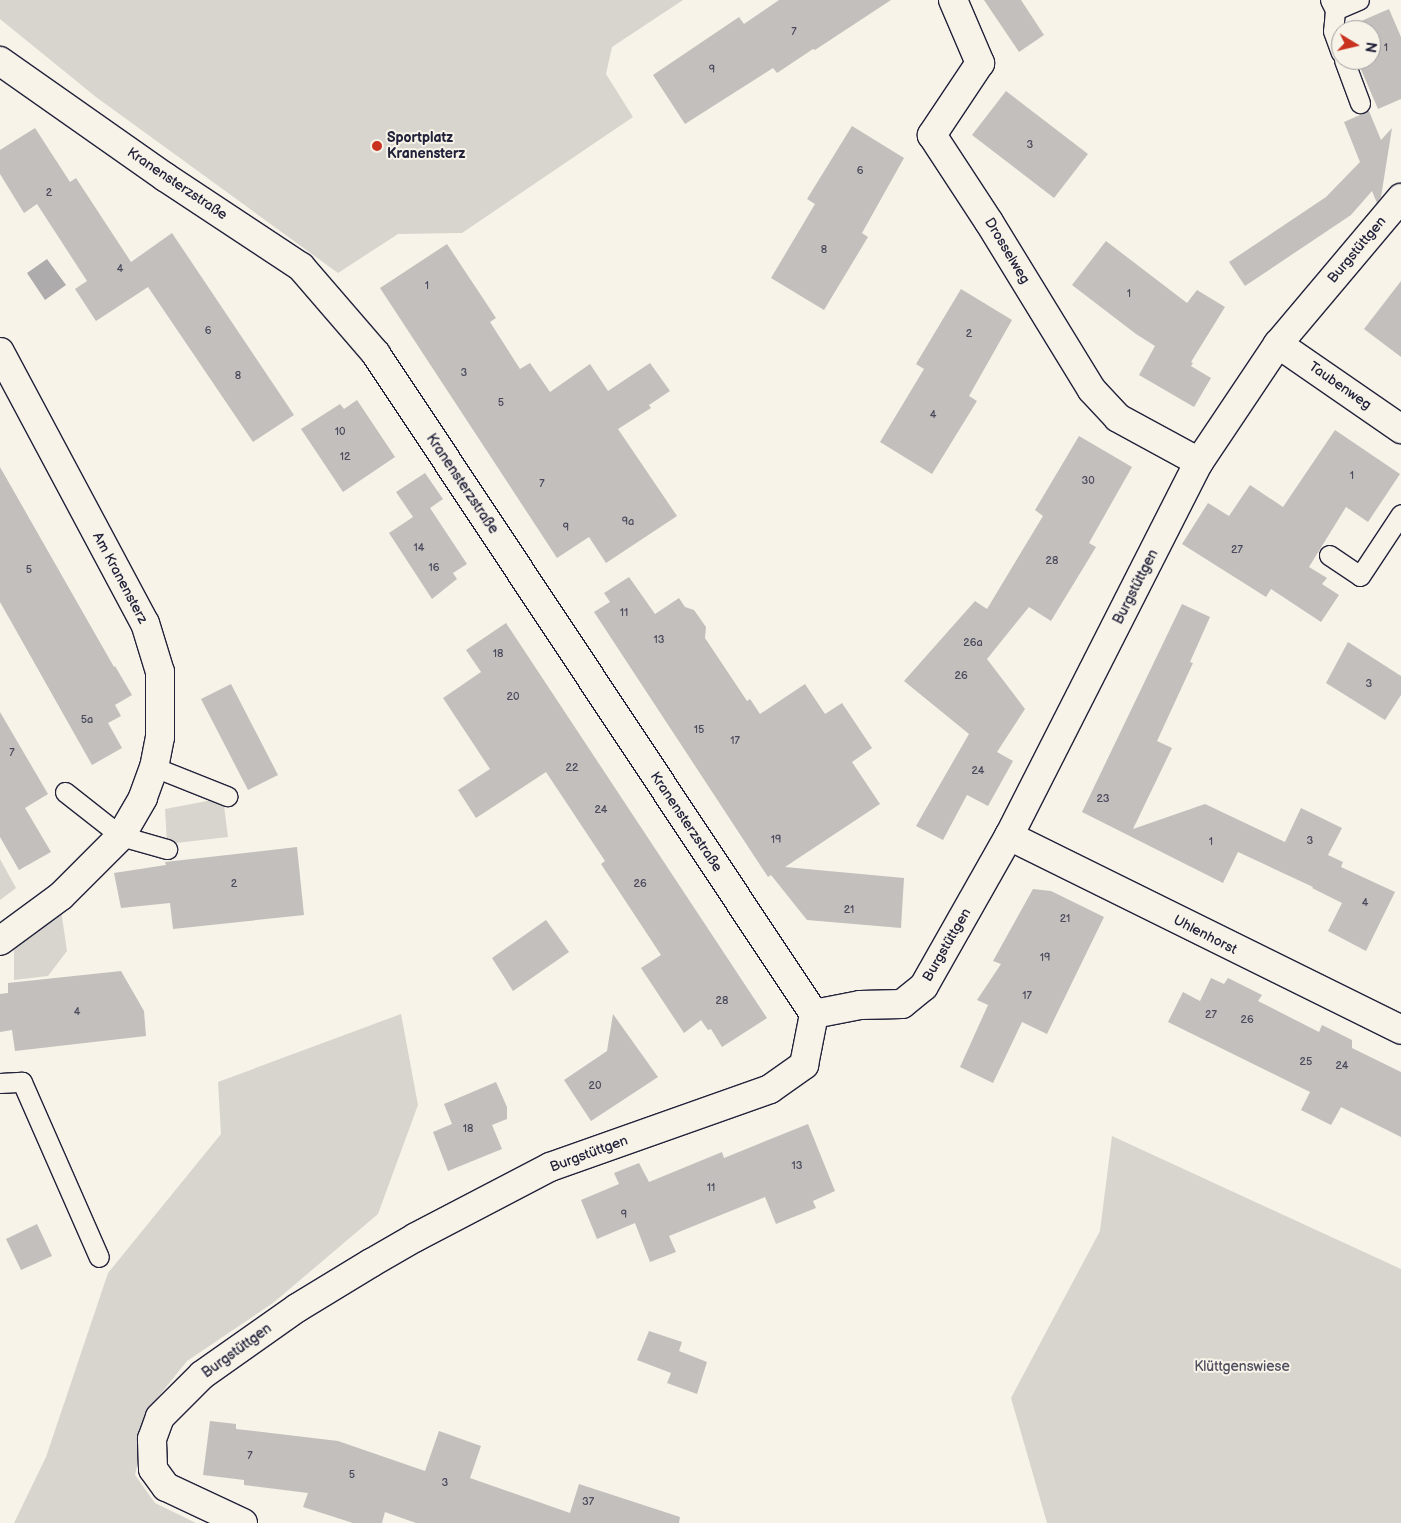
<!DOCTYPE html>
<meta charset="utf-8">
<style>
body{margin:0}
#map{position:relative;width:1401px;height:1523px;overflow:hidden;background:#f7f3e8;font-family:"Balsamiq Sans",sans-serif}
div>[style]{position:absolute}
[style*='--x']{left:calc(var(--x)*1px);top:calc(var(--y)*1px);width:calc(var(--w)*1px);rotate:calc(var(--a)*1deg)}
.green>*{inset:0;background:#d8d5cf}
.water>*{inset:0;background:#aeabad}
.building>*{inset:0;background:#c2bfbd}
.roads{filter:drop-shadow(1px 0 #22223b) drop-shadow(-1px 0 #22223b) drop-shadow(0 1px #22223b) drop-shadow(0 -1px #22223b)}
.service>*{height:19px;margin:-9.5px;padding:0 9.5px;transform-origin:9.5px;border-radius:9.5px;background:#f7f3e8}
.minor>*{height:28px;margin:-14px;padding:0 14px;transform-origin:14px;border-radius:14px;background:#f7f3e8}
.dots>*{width:14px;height:14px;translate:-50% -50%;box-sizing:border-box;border:2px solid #f7f3e8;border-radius:50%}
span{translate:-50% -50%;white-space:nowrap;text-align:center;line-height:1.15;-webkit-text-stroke:4px #f7f3e8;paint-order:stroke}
.number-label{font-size:11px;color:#4a495c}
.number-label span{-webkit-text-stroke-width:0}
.poi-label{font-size:14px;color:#22223b;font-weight:700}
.left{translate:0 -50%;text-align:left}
.street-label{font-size:14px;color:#22223b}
.park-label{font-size:14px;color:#504f60}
.north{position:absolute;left:1331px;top:20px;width:50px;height:50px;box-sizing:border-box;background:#f7f3e8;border:1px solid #a29fa3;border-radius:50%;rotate:99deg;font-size:14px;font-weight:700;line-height:20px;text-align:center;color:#22223b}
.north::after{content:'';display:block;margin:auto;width:18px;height:22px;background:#c8321e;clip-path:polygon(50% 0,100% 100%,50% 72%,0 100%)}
</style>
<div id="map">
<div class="green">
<i style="clip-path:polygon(0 0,683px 0,612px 47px,606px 74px,633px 117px,462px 233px,398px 234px,338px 273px,96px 97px,0 19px)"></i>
<i style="clip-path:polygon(223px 798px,228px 837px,167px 844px,165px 809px)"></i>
<i style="clip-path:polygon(0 859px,16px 888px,0 900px)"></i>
<i style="clip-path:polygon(61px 910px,67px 951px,48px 976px,14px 980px,14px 944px)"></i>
<i style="clip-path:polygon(401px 1014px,418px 1105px,378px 1214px,273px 1303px,187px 1361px,150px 1407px,135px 1475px,155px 1503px,196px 1523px,14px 1523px,46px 1457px,108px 1273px,221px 1134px,218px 1082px)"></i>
<i style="clip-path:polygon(1112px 1136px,1401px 1269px,1401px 1523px,1047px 1523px,1011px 1398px,1100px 1231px)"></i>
</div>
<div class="water">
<i style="clip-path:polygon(47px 259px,66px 285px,45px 300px,27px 273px)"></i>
</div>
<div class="building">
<i style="clip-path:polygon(779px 0,891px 0,815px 50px,813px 49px,777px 73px,773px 68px,685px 124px,653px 75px,739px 17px,744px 24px)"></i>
<i style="clip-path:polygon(984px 0,1021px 0,1044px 35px,1019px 52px)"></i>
<i style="clip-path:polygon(1389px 9px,1401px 37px,1401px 99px,1378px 109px,1357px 60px,1371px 60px,1371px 30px,1345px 30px,1345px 28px)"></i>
<i style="clip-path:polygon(1006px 91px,1088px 154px,1054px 198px,972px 135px)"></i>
<i style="clip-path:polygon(1369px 111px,1381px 140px,1392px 128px,1381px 197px,1377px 203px,1372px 191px,1351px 215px,1245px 286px,1229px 262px,1326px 197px,1360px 162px,1344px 122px)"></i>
<i style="clip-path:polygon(852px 126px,904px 158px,862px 233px,868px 237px,824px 310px,771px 278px,815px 204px,807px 199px)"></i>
<i style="clip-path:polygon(35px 128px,70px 182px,76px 178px,131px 262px,172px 233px,294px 415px,253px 442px,148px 287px,96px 321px,75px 289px,87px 281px,37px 204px,24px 213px,0 174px,0 150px)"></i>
<i style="clip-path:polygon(1106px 241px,1187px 303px,1197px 290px,1225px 307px,1191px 362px,1193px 363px,1191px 366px,1211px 378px,1194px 407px,1139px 375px,1155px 346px,1136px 334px,1072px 285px)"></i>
<i style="clip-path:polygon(447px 244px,496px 318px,490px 322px,520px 369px,530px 363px,550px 392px,590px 364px,608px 391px,650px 363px,670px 391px,649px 405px,651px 408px,618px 429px,677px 516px,606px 563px,589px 537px,557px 558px,380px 288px)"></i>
<i style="clip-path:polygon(1401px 281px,1401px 357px,1364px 329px)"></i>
<i style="clip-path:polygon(961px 289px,1012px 320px,969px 396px,977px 401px,932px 474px,880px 442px,924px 369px,916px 364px)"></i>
<i style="clip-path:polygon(357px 400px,395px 457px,343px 492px,301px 429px,340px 404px,344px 409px)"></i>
<i style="clip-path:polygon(1335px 430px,1400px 474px,1368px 522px,1346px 507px,1309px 567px,1327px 578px,1322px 584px,1339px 595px,1321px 622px,1271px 589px,1266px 597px,1182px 544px,1208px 503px,1229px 516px,1250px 485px,1283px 507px)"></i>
<i style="clip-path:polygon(1079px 436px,1132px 467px,1089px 543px,1096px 547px,1051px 621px,1029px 607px,987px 659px,1025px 709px,997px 752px,1013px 761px,988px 806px,967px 795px,943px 840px,916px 826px,969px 734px,904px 681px,975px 601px,987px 609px,1043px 516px,1035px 510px)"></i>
<i style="clip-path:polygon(0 467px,114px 667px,115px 666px,132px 695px,115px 705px,121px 716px,108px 723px,122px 748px,92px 765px,0 602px)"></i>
<i style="clip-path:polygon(425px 473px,443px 499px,430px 508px,467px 564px,453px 573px,457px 579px,432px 599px,389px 533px,413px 517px,396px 492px)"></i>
<i style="clip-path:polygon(629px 577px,655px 614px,679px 598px,685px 607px,694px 610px,706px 627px,705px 638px,747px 701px,750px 699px,760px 714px,805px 684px,825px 714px,842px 703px,872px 748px,852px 762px,880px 804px,785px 867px,904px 878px,901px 928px,807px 920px,771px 875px,768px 877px,594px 612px,610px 602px,604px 593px)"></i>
<i style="clip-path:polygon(1182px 604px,1210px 617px,1190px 662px,1193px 663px,1157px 741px,1172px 748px,1133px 829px,1205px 804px,1285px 842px,1301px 808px,1342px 828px,1328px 855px,1343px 862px,1341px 867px,1395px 892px,1366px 951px,1328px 931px,1342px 903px,1312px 888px,1313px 887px,1238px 852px,1223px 883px,1082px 812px)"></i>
<i style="clip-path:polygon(506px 623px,767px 1018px,722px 1047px,711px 1029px,708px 1030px,701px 1020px,684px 1033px,641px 968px,661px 955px,601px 864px,605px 861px,546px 772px,476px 818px,458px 790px,490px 769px,443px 698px,481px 672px,466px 650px)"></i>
<i style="clip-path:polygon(1348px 642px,1401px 676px,1401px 695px,1385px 720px,1326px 683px)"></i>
<i style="clip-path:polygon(231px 684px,278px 775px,248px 790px,201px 699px)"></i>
<i style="clip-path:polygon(0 712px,48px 794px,25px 808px,51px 852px,19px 870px,0 837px)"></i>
<i style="clip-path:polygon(297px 847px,304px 915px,173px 929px,170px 903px,121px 908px,114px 873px,166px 865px,165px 862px)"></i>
<i style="clip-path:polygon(1033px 889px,1051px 891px,1104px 917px,1047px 1034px,1022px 1022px,993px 1083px,960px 1067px,988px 1005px,977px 1000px,1001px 964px,993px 961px)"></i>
<i style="clip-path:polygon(546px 920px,569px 952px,513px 991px,492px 958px)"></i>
<i style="clip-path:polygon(121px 971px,144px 1011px,146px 1036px,15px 1051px,12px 1030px,0 1032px,0 994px,8px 993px,8px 983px)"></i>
<i style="clip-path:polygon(1211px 978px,1224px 984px,1228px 978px,1262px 995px,1258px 1001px,1319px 1032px,1322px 1025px,1352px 1040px,1352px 1048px,1401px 1072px,1401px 1137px,1341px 1107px,1331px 1125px,1301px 1110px,1310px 1092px,1168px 1022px,1183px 992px,1200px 1001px)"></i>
<i style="clip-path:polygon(613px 1014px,658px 1077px,591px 1121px,564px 1080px,607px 1051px)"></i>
<i style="clip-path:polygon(496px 1082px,507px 1107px,507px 1119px,492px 1125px,502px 1149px,448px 1171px,433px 1132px,452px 1124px,444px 1104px)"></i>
<i style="clip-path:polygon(808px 1124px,835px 1191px,813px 1201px,816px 1208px,776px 1224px,765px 1197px,669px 1236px,676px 1252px,650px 1262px,635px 1223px,597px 1239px,581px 1200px,619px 1184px,614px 1173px,639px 1163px,649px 1182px,722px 1152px,724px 1158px)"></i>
<i style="clip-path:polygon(37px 1224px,52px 1256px,21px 1270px,6px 1239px)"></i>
<i style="clip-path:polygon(649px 1331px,682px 1342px,679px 1351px,707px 1362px,697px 1394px,667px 1383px,671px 1373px,637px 1360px)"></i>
<i style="clip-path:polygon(210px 1421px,236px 1424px,236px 1429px,338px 1441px,425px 1471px,439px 1431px,481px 1446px,470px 1478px,570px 1513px,579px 1484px,680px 1517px,679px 1523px,416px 1523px,385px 1512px,382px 1523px,353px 1523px,303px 1507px,308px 1493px,244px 1485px,244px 1480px,203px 1475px)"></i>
</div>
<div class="roads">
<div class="service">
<i style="--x:1330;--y:0;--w:11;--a:63"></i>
<i style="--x:1335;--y:10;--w:21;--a:95"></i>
<i style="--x:1333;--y:31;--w:23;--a:70"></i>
<i style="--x:1335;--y:10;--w:26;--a:-23"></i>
<i style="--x:1344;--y:60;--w:46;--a:69.6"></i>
<i style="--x:1329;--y:555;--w:37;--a:34"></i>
<i style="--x:1360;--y:576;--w:74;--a:-56.5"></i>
<i style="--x:154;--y:767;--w:79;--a:21.7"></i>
<i style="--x:65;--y:792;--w:71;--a:38.2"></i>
<i style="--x:121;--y:836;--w:48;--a:15.8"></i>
<i style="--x:0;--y:1083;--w:22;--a:-3"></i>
<i style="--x:22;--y:1082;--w:191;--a:66.3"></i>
</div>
<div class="minor">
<i style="--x:953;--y:0;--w:69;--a:66.8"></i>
<i style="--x:980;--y:63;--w:87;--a:123.7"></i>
<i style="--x:932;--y:135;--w:104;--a:56.8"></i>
<i style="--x:989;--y:222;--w:197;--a:58.5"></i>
<i style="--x:1092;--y:390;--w:38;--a:47"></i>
<i style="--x:1118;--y:418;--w:92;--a:28.5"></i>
<i style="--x:0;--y:61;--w:202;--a:35.1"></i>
<i style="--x:165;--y:177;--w:163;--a:33.5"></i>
<i style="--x:301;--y:267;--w:115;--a:49.2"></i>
<i style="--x:376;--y:354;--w:792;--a:56.43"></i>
<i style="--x:1278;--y:344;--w:150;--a:34.6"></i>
<i style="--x:0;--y:352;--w:307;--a:61.9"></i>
<i style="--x:145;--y:623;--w:51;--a:73"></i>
<i style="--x:160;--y:672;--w:65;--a:90"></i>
<i style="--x:160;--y:737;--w:31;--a:101"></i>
<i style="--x:154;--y:767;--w:33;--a:110"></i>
<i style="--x:143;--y:798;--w:44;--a:120.1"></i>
<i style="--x:121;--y:836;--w:85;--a:135"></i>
<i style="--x:61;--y:896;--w:76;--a:143.6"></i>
<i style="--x:1009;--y:836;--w:437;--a:26.3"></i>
<i style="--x:243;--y:1523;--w:85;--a:-154.9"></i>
<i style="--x:166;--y:1487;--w:22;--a:-126"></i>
<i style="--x:153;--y:1469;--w:30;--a:-92"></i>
<i style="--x:152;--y:1439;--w:23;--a:-70"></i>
<i style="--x:160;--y:1417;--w:59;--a:-45"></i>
<i style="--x:202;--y:1375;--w:116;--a:-35.2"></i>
<i style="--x:297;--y:1308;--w:87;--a:-31.3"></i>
<i style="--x:371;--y:1263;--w:52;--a:-30"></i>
<i style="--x:416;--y:1237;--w:151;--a:-27.6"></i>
<i style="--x:550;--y:1167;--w:233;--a:-19.5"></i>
<i style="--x:770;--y:1089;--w:42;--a:-35.2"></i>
<i style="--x:804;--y:1065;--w:52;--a:-78.9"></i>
<i style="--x:814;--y:1014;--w:47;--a:-11.1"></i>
<i style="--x:860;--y:1005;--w:42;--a:-1.4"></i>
<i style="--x:902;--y:1004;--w:28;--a:-39"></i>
<i style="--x:924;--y:986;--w:172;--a:-60.5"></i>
<i style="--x:1009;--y:836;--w:419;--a:-63.1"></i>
<i style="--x:1199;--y:462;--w:142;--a:-56.2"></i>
<i style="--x:1278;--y:344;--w:191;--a:-49.9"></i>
</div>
</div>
<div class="dots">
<i style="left:377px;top:146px;background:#c8321e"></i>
</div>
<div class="number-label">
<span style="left:794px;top:32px">7</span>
<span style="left:1386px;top:48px">1</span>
<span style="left:712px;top:70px">9</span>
<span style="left:1030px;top:145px">3</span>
<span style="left:860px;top:171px">6</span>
<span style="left:49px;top:193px">2</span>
<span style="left:824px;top:250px">8</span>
<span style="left:120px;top:269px">4</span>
<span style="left:427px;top:286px">1</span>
<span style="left:1129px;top:294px">1</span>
<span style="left:208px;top:331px">6</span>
<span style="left:969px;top:334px">2</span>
<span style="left:464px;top:373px">3</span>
<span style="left:238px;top:376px">8</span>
<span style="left:501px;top:403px">5</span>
<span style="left:933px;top:415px">4</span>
<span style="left:340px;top:432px">10</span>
<span style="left:345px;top:457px">12</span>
<span style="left:1352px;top:476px">1</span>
<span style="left:1088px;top:481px">30</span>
<span style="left:542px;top:484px">7</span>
<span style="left:628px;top:522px">9a</span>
<span style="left:566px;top:528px">9</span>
<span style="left:419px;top:548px">14</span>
<span style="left:1237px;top:550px">27</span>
<span style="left:1052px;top:561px">28</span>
<span style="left:434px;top:568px">16</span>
<span style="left:29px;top:570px">5</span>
<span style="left:624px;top:613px">11</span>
<span style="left:659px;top:640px">13</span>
<span style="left:973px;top:643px">26a</span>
<span style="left:498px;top:654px">18</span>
<span style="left:961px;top:676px">26</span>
<span style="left:1369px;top:684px">3</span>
<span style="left:513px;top:697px">20</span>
<span style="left:87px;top:720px">5a</span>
<span style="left:699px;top:730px">15</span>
<span style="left:735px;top:741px">17</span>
<span style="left:12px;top:753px">7</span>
<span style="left:572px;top:768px">22</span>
<span style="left:978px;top:771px">24</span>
<span style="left:1103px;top:799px">23</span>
<span style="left:601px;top:810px">24</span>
<span style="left:776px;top:840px">19</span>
<span style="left:1310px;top:841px">3</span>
<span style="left:1211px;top:842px">1</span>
<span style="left:234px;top:884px">2</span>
<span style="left:640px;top:884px">26</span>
<span style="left:1365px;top:903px">4</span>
<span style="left:849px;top:910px">21</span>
<span style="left:1065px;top:919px">21</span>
<span style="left:1045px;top:958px">19</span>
<span style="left:1027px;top:996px">17</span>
<span style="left:722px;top:1001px">28</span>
<span style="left:77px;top:1012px">4</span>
<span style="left:1211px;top:1015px">27</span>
<span style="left:1247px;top:1020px">26</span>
<span style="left:1306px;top:1062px">25</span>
<span style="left:1342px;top:1066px">24</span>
<span style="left:595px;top:1086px">20</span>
<span style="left:468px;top:1129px">18</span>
<span style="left:797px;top:1166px">13</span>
<span style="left:711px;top:1188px">11</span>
<span style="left:624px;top:1215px">9</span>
<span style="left:250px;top:1456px">7</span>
<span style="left:352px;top:1475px">5</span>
<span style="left:445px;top:1483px">3</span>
<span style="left:588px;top:1502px">37</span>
</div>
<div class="poi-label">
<span class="left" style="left:387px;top:146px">Sportplatz<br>Kranensterz</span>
</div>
<div class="street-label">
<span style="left:177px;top:184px;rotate:34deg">Kranensterzstraße</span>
<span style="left:1357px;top:250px;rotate:-50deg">Burgstüttgen</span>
<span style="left:1007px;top:251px;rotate:59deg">Drosselweg</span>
<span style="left:1340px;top:386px;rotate:35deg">Taubenweg</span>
<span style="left:462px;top:484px;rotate:56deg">Kranensterzstraße</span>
<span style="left:120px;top:578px;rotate:62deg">Am Kranensterz</span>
<span style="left:1136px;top:587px;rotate:-63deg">Burgstüttgen</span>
<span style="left:686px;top:822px;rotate:56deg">Kranensterzstraße</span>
<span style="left:1205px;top:935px;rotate:27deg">Uhlenhorst</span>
<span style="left:947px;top:945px;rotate:-60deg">Burgstüttgen</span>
<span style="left:589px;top:1154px;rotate:-20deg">Burgstüttgen</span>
<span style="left:237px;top:1351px;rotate:-36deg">Burgstüttgen</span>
</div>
<div class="park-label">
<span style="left:1242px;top:1367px">Klüttgenswiese</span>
</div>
<div class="north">N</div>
</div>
